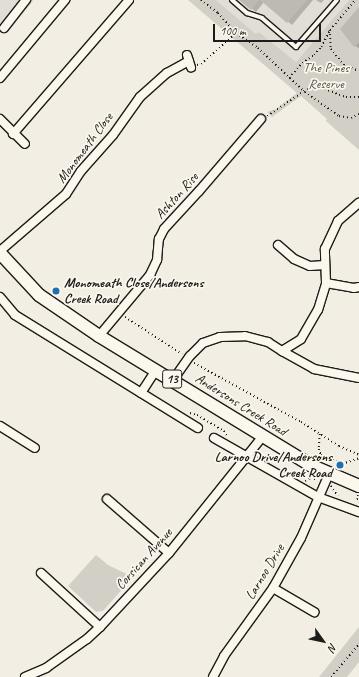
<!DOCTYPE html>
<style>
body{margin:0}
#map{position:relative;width:359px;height:677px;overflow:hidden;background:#f2eee4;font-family:Caveat,sans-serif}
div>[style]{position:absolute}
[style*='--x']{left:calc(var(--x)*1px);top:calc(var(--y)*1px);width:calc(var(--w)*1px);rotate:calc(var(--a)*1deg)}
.built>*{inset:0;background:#e2ded5}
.green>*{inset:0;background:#d2cfc6}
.shadow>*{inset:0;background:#0003}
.building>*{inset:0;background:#bdbab1}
.path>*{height:1.5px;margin-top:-0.75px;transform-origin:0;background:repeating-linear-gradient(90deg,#1c1c1c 0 1px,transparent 0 4px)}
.roads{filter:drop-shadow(1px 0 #1c1c1c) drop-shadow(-1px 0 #1c1c1c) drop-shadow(0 1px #1c1c1c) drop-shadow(0 -1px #1c1c1c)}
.lane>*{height:4px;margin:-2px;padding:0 2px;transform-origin:2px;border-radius:2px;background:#fbf7ec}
.street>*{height:8px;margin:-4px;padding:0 4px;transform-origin:4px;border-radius:4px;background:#fbf7ec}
.primary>*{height:12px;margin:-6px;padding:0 6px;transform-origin:6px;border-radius:6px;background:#fbf7ec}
.dots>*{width:11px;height:11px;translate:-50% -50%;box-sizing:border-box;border:2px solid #fbf7ec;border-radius:50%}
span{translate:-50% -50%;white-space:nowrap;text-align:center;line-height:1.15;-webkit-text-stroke:3.5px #fbf7ec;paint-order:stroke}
.shield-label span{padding:1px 3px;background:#fbf7ec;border:1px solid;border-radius:3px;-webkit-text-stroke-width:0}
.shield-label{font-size:13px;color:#1c1c1c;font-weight:700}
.park-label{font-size:14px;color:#53524f}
.street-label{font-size:14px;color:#1c1c1c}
.poi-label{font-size:14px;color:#1c1c1c;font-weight:700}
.left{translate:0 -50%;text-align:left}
.right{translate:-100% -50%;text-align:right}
.north{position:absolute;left:303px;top:621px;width:40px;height:40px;-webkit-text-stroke:3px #fbf7ec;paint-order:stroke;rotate:123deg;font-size:11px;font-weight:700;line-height:16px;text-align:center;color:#1c1c1c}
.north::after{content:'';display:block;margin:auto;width:14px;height:18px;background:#1c1c1c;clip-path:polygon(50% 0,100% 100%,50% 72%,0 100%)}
.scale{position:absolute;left:213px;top:24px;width:108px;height:18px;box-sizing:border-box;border:2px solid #1c1c1c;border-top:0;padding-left:5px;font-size:12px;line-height:14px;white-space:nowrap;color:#1c1c1c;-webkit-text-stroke:3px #fbf7ec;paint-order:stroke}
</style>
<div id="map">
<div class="built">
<i style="clip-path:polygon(0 0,34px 0,6px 34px,0 29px)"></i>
<i style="clip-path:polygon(216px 0,349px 0,296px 62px,259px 32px,256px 34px)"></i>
</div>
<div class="green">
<i style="clip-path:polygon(188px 0,216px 0,256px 34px,259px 32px,296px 62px,349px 0,359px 0,359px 150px,326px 121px,327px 119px,301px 96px,272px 117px,267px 112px,276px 109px,297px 93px)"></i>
<i style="clip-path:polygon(96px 555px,108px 565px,133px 577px,103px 611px,96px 612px,68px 586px)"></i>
<i style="clip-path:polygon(359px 627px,359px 662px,347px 677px,319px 677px)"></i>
</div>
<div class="shadow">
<i style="clip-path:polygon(241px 0,313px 0,292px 25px,264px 2px,256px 12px)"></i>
<i style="clip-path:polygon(316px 0,324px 0,321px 3px)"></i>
<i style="clip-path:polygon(359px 9px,359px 48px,355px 46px)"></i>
</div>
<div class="building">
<i style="clip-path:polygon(239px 0,259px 0,251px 10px)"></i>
<i style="clip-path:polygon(260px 0,307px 0,287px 23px)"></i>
<i style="clip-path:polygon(359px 7px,359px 43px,354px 47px,340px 29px)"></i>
</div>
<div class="path">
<i style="--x:201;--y:0;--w:21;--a:37"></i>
<i style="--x:218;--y:13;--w:27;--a:48"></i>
<i style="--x:236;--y:33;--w:27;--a:34"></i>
<i style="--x:258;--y:48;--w:64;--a:43.1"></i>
<i style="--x:305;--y:92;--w:42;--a:35.2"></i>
<i style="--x:339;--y:116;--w:12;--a:9"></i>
<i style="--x:351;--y:118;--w:9;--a:-27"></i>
<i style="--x:330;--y:30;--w:19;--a:87"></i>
<i style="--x:331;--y:49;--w:21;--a:51"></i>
<i style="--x:344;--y:65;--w:16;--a:22"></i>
<i style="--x:197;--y:65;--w:4;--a:-14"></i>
<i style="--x:201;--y:64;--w:47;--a:-41.5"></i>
<i style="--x:289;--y:78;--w:20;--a:-49"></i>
<i style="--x:302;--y:63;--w:14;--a:-34"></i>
<i style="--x:314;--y:55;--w:11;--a:-49"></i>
<i style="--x:321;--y:47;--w:19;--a:-62"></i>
<i style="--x:330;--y:30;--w:39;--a:-50"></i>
<i style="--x:267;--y:116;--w:52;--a:-34"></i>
<i style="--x:310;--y:87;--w:7;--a:-8"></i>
<i style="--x:317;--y:86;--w:31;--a:21"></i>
<i style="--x:346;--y:97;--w:13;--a:0"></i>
<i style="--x:125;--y:317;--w:68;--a:33"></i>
<i style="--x:194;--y:363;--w:122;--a:28.9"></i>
<i style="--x:301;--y:422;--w:45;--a:32.3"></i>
<i style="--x:339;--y:446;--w:22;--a:24"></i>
<i style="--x:190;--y:413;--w:7;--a:16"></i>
<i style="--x:197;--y:415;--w:31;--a:31"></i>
<i style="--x:224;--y:431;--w:7;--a:56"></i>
<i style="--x:320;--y:434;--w:15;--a:94"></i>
<i style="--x:319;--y:449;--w:6;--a:72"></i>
<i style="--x:321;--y:455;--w:4;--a:27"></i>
<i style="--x:325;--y:457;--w:18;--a:22"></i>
<i style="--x:342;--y:464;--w:18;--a:-19"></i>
<i style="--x:259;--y:454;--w:14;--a:30"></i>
<i style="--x:305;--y:481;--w:6;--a:-31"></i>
<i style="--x:310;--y:478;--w:8;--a:14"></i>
<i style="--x:331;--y:486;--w:12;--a:55"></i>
<i style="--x:358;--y:495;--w:4;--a:104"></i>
<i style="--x:357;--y:499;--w:2;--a:27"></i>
<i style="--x:331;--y:677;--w:43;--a:-49.7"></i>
</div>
<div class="roads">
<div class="lane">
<i style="--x:232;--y:0;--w:20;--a:41"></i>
<i style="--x:247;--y:13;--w:16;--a:18"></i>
<i style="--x:262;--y:18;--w:45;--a:40.5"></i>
<i style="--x:296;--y:47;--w:62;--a:-48.9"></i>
</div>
<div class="street">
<i style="--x:4;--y:28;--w:36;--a:-52"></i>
<i style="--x:187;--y:55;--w:13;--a:72"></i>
<i style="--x:0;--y:78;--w:102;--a:-50.2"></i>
<i style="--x:0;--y:119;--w:35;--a:45"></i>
<i style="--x:13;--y:134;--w:177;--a:-49.1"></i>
<i style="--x:278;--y:245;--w:21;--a:41"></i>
<i style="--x:294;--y:259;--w:17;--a:24"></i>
<i style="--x:310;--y:266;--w:15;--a:-4"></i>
<i style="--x:0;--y:251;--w:87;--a:-40.8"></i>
<i style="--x:66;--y:194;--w:27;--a:-57"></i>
<i style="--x:81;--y:171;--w:48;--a:-48.4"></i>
<i style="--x:113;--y:135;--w:47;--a:-54.6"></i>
<i style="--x:140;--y:97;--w:36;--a:-42"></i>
<i style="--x:167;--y:73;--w:25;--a:-29"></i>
<i style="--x:326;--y:283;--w:28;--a:10"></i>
<i style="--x:354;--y:288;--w:5;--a:-11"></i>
<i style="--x:0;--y:297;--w:23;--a:50"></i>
<i style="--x:15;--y:315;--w:215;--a:31.7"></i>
<i style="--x:99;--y:336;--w:80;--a:-50.1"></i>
<i style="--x:150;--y:275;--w:17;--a:-65"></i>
<i style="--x:157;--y:260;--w:21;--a:-85"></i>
<i style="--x:159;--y:239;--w:11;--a:-63"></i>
<i style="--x:164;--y:229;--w:52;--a:-47.4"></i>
<i style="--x:199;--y:191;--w:95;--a:-49.3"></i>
<i style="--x:282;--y:351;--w:37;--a:29"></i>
<i style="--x:314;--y:369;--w:46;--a:11.3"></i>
<i style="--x:173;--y:380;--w:29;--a:-55"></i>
<i style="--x:190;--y:356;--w:18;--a:-45"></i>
<i style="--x:203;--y:343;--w:18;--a:-19"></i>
<i style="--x:220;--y:337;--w:25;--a:-2"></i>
<i style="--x:245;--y:336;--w:24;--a:15"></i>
<i style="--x:268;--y:342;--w:17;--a:33"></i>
<i style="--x:282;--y:351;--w:22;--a:-32"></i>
<i style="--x:301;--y:339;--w:34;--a:-60"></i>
<i style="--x:318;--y:310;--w:28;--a:-73"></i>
<i style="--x:326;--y:283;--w:34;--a:-92"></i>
<i style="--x:325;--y:249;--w:31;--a:-65"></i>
<i style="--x:338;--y:221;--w:28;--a:-41"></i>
<i style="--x:141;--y:393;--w:27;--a:-57"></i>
<i style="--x:0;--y:426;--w:41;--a:32.2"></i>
<i style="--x:214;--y:438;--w:120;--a:29.6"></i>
<i style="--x:318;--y:497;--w:44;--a:20.1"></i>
<i style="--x:107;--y:499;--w:82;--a:41.1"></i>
<i style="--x:41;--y:573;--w:80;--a:42.5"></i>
<i style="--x:273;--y:588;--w:48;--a:30.3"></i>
<i style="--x:25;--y:677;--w:23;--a:-23"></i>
<i style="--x:46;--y:668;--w:50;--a:-35.3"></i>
<i style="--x:87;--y:639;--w:18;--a:-43"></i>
<i style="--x:100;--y:627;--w:101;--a:-47"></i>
<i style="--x:169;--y:553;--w:150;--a:-51.2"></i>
<i style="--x:213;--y:677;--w:24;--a:-62"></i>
<i style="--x:224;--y:656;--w:84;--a:-54.2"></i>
<i style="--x:273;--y:588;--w:57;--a:-60.8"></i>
<i style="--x:301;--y:538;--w:70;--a:-66.4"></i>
</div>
<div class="primary">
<i style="--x:0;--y:253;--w:57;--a:47.1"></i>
<i style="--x:39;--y:295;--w:73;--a:34.3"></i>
<i style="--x:99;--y:336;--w:247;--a:31.4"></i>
<i style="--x:310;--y:465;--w:53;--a:23.2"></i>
</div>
</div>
<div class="dots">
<i style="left:56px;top:291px;background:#1f6fb2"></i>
<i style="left:340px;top:465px;background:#1f6fb2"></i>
</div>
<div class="shield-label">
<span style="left:172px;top:379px">13</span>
</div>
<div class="park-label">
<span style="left:326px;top:76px">The Pines<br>Reserve</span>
</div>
<div class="street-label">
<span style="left:85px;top:148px;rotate:-53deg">Monomeath Close</span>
<span style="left:177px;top:196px;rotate:-48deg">Ashton Rise</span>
<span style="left:241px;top:405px;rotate:32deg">Andersons Creek Road</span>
<span style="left:144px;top:559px;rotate:-48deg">Corsican Avenue</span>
<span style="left:265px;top:572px;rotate:-59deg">Larnoo Drive</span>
</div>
<div class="poi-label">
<span class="left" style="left:64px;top:291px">Monomeath Close/Andersons<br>Creek Road</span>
<span class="right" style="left:332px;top:465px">Larnoo Drive/Andersons<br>Creek Road</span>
</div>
<div class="north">N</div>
<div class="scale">100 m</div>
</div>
